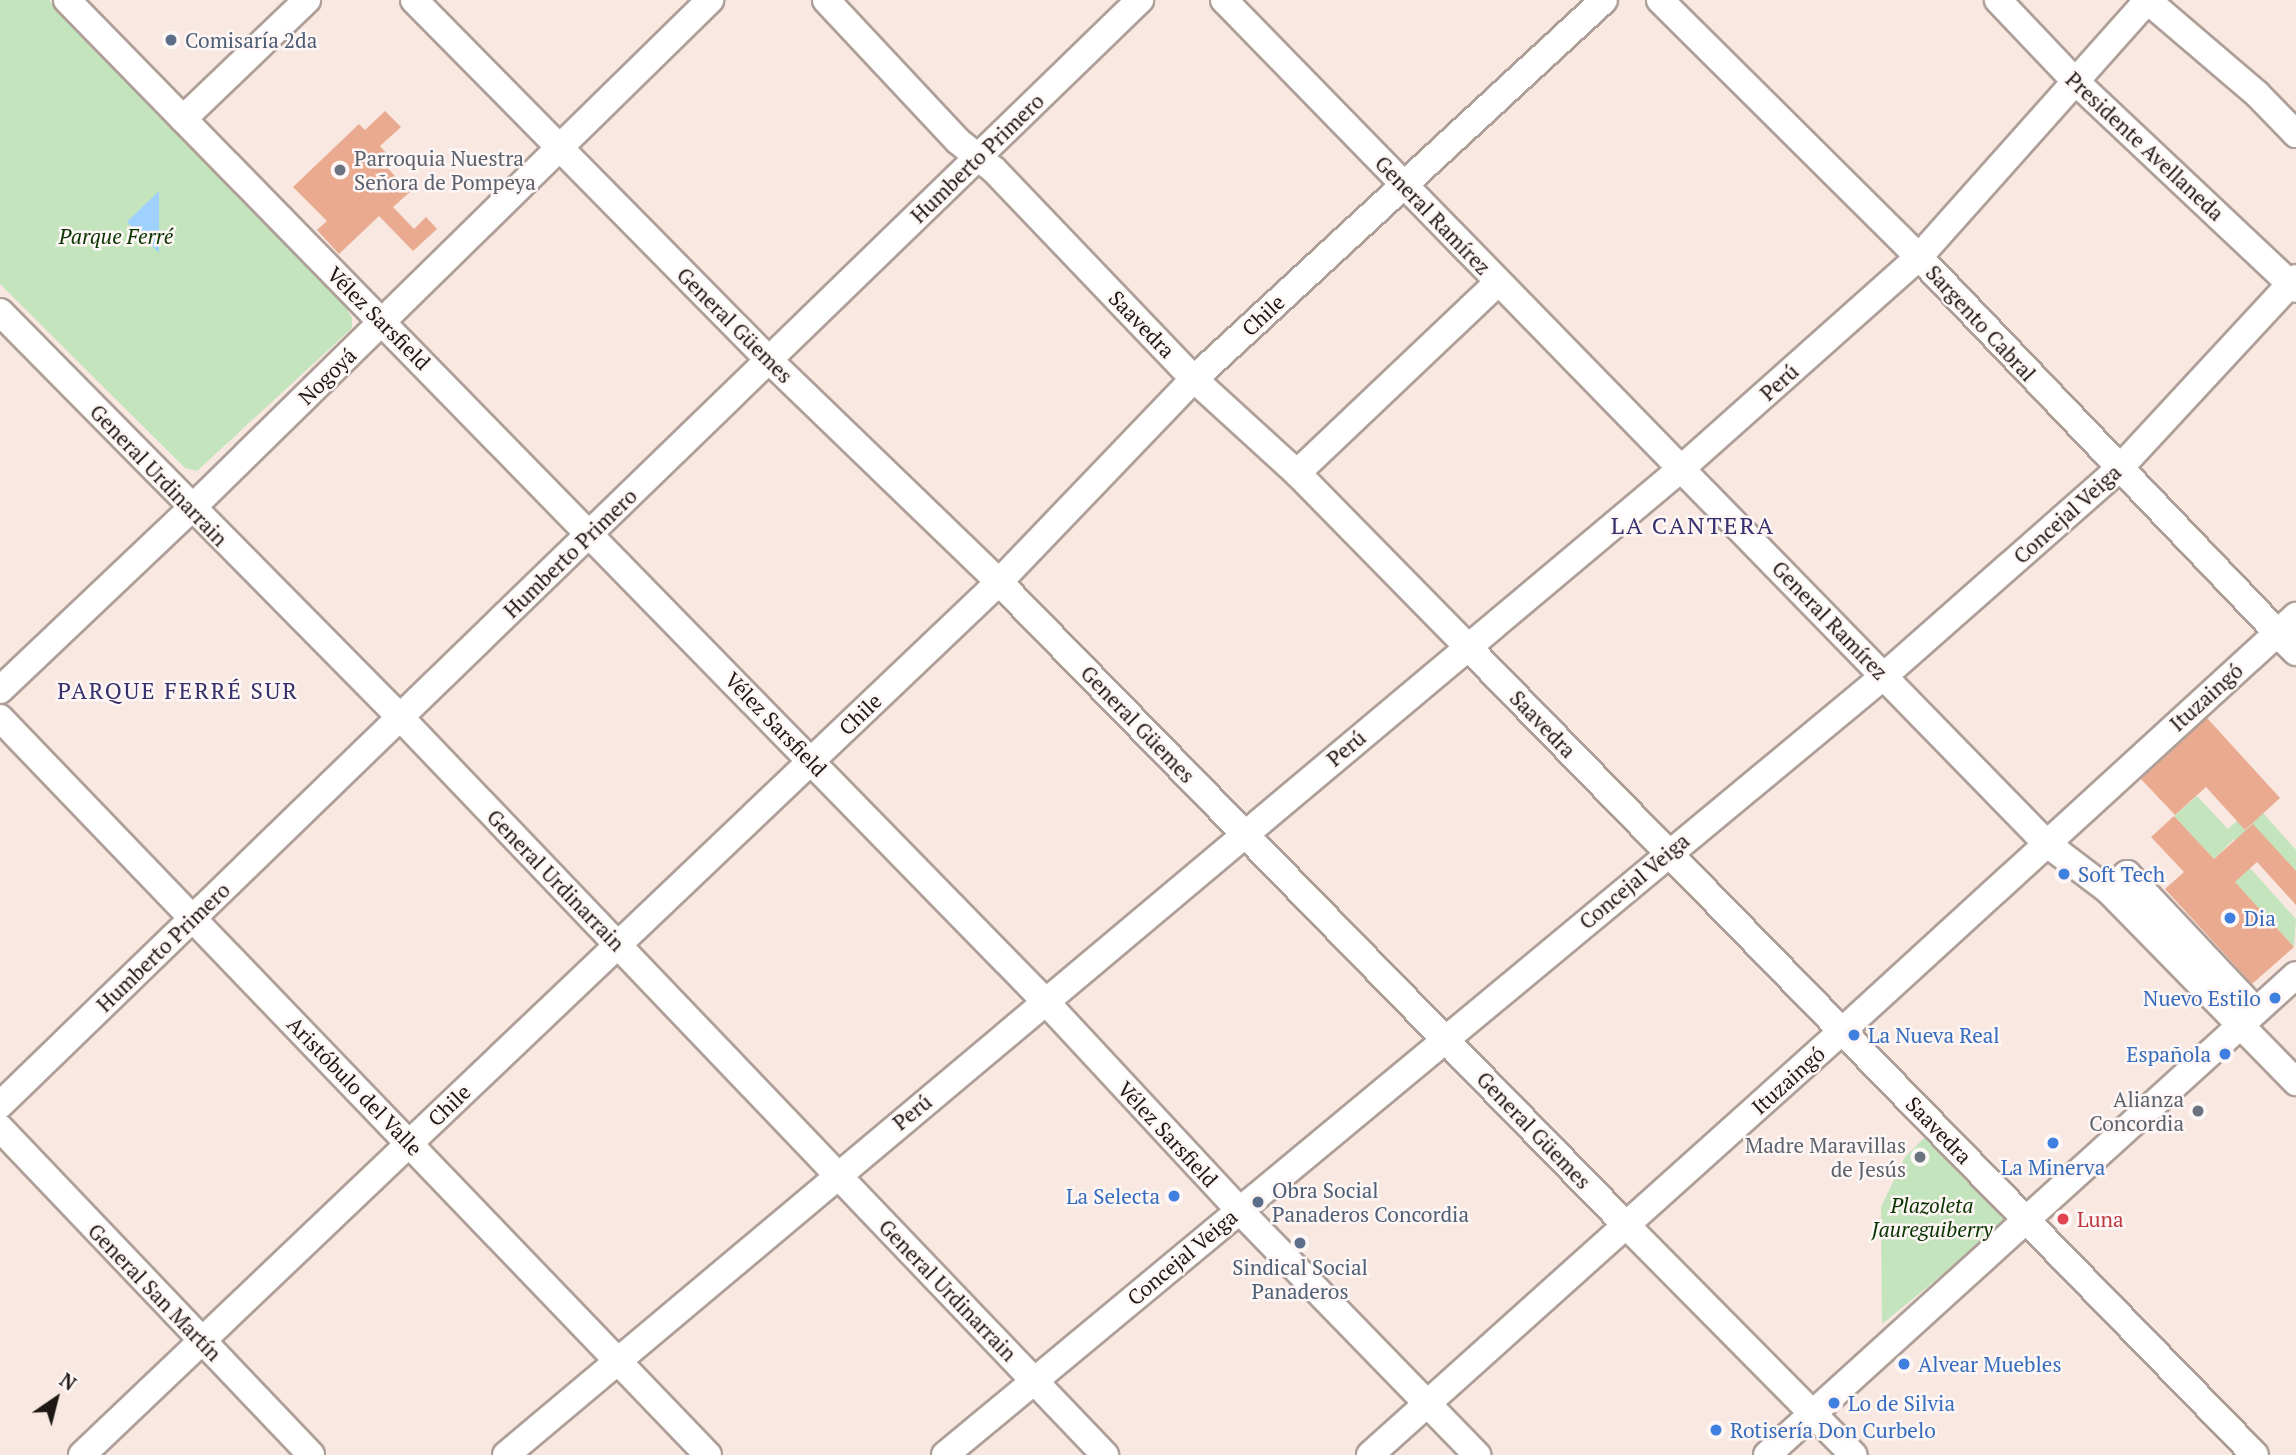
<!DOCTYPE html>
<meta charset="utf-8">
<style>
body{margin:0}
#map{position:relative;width:2296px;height:1455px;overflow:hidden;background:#f8e8e1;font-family:"PT Serif",serif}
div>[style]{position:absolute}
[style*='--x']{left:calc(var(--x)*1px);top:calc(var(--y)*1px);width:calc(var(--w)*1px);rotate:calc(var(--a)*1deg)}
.green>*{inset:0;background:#c3e4bc}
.water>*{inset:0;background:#9ed1ff}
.building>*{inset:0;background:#e9aa8f}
.roads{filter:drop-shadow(2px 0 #ae9f98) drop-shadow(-2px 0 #ae9f98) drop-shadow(0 2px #ae9f98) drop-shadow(0 -2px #ae9f98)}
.minor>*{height:26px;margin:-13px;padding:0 13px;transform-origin:13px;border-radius:13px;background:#fff}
.dots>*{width:19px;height:19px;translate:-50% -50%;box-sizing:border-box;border:4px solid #fef7f5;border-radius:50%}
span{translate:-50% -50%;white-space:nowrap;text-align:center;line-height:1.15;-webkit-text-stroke:5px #fef7f5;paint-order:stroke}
.service-label{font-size:21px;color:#4e5e75}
.left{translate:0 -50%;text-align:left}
.street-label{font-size:21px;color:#1d1715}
.worship-label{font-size:21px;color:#5b616d}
.right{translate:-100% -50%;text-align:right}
.park-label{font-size:21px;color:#083401;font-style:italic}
.shop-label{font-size:21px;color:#366cbe}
.health-label{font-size:21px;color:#be3a42}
.neighbourhood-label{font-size:23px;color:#37326e;letter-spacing:2px}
.quarter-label{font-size:24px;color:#37326e;letter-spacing:2px}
.north{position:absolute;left:21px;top:1364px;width:70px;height:70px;-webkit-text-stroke:5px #fef7f5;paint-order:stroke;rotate:35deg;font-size:19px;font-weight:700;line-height:28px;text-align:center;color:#1d1715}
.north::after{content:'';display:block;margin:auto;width:24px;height:32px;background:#1d1715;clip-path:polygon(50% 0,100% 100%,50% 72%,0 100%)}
</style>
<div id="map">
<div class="green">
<i style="clip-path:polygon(0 0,49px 0,344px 304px,352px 318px,352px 328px,197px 471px,185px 468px,0 284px)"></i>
<i style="clip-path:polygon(2197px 796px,2228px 829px,2237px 821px,2245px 830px,2263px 813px,2296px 850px,2296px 871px,2262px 835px,2245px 850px,2234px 839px,2214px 859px,2174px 816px)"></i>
<i style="clip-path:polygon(2250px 868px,2296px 919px,2294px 947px,2235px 882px)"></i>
<i style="clip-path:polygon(1926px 1136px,2007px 1222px,1882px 1324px,1881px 1207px,1905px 1157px)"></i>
</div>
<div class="water">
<i style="clip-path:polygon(159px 191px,159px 253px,127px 222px)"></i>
</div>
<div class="building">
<i style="clip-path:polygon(385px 111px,401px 127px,380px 146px,387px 154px,380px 160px,410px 192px,393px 207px,414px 229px,426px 217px,437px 229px,413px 251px,379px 216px,339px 254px,317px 230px,327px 221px,293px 187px,359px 124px,365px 130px)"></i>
<i style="clip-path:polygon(2207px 718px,2280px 798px,2245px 830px,2206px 787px,2175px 815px,2141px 779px)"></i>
<i style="clip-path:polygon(2174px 816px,2214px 859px,2253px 824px,2296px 871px,2296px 905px,2257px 862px,2235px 882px,2294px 947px,2252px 984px,2165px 889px,2184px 872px,2151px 837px)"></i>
</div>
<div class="roads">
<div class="minor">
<i style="--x:67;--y:0;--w:1401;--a:45.67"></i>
<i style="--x:1046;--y:1002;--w:284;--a:47.1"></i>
<i style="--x:1239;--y:1210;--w:342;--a:45.8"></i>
<i style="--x:414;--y:0;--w:504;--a:45.4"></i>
<i style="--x:768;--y:359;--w:321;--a:44"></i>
<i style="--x:999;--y:582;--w:900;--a:45.72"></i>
<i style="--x:1627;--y:1226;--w:322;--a:45.3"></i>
<i style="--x:826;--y:0;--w:193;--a:46.9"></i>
<i style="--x:958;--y:141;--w:46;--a:38.9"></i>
<i style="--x:994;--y:170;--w:289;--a:46.3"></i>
<i style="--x:1194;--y:379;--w:139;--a:42.4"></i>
<i style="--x:1297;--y:473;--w:243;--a:45.5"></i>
<i style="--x:1467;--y:646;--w:1129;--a:45.75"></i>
<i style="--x:1224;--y:0;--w:1177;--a:45.72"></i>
<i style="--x:2046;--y:843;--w:78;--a:37.2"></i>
<i style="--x:2108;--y:890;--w:269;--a:45.6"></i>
<i style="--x:1660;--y:0;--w:365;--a:44.8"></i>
<i style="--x:1919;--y:257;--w:546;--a:46.34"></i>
<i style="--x:1998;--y:0;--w:112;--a:46.5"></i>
<i style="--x:2075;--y:81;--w:303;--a:43.3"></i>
<i style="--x:2147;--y:0;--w:145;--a:40.5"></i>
<i style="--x:2257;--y:94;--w:56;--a:45.7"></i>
<i style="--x:183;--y:119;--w:172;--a:-43.8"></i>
<i style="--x:0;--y:312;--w:569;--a:45.36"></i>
<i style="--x:400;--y:717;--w:1021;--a:46.31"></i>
<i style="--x:1297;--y:473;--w:277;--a:-43.5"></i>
<i style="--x:0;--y:690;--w:265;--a:-43.5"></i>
<i style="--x:192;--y:508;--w:726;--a:-44.44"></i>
<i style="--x:0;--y:718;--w:1022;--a:46.15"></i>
<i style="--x:2108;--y:890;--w:25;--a:-40"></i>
<i style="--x:2127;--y:874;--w:188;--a:46.7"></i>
<i style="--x:0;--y:1105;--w:1588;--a:-44.11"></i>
<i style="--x:0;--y:1128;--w:451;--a:46.4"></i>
<i style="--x:82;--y:1455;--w:1266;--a:-43.59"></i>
<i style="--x:999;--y:582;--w:281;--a:-46.2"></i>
<i style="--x:1194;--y:379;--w:558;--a:-42.75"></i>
<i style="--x:506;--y:1455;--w:1535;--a:-40.01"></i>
<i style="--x:1682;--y:468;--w:317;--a:-41.7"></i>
<i style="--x:1919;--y:257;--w:344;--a:-48.3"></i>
<i style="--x:945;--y:1455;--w:1220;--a:-39.68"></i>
<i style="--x:1884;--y:676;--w:313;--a:-41.4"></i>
<i style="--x:2119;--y:469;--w:260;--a:-47.2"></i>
<i style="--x:1370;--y:1455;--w:633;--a:-41.93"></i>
<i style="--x:1841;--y:1032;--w:617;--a:-42.44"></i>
<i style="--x:1767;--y:1455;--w:714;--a:-42.22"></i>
</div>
</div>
<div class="dots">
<i style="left:171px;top:40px;background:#5c6f8a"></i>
<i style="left:340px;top:170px;background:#6b7280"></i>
<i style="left:2064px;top:874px;background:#3f7fe0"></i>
<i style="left:2230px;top:918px;background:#3f7fe0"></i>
<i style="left:2275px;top:998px;background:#3f7fe0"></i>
<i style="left:1854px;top:1035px;background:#3f7fe0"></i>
<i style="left:2225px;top:1054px;background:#3f7fe0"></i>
<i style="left:2198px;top:1111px;background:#6b7280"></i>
<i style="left:2053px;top:1143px;background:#3f7fe0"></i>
<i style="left:1920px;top:1157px;background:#6b7280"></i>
<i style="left:1174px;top:1196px;background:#3f7fe0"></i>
<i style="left:1258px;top:1202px;background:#5c6f8a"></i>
<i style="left:2063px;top:1219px;background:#e0444e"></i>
<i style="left:1300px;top:1243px;background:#5c6f8a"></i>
<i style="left:1904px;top:1364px;background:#3f7fe0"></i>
<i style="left:1834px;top:1403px;background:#3f7fe0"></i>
<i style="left:1716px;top:1430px;background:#3f7fe0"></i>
</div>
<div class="service-label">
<span class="left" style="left:185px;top:40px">Comisaría 2da</span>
<span class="left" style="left:1272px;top:1202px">Obra Social<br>Panaderos Concordia</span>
<span style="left:1300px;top:1279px">Sindical Social<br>Panaderos</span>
</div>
<div class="street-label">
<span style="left:2145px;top:146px;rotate:43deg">Presidente Avellaneda</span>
<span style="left:977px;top:158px;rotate:-44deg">Humberto Primero</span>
<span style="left:1433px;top:215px;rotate:46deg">General Ramírez</span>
<span style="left:1263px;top:315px;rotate:-43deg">Chile</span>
<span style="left:379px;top:318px;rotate:45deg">Vélez Sarsfield</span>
<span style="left:1981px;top:323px;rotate:47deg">Sargento Cabral</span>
<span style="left:1142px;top:324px;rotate:46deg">Saavedra</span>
<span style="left:735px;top:325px;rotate:45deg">General Güemes</span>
<span style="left:327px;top:376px;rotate:-44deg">Nogoyá</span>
<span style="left:1779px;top:382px;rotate:-42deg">Perú</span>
<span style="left:159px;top:475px;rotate:46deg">General Urdinarrain</span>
<span style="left:2067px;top:514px;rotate:-42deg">Concejal Veiga</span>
<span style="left:570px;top:553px;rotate:-44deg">Humberto Primero</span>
<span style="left:1830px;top:620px;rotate:46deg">General Ramírez</span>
<span style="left:2206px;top:697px;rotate:-42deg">Ituzaingó</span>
<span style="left:860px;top:714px;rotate:-44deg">Chile</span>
<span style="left:776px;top:724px;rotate:46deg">Vélez Sarsfield</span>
<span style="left:1138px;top:724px;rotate:46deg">General Güemes</span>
<span style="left:1543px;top:724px;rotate:46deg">Saavedra</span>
<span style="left:1346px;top:748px;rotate:-40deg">Perú</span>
<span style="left:556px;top:880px;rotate:46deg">General Urdinarrain</span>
<span style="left:1634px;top:881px;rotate:-40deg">Concejal Veiga</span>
<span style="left:163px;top:947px;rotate:-44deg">Humberto Primero</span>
<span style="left:1788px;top:1080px;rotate:-42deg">Ituzaingó</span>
<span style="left:355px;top:1086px;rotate:46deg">Aristóbulo del Valle</span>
<span style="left:449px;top:1105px;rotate:-44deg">Chile</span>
<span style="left:912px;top:1112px;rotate:-39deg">Perú</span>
<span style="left:1534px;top:1130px;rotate:46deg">General Güemes</span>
<span style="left:1939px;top:1130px;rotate:46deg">Saavedra</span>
<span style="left:1168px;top:1134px;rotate:47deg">Vélez Sarsfield</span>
<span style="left:1182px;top:1257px;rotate:-40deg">Concejal Veiga</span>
<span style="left:948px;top:1290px;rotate:46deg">General Urdinarrain</span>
<span style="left:155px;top:1292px;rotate:46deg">General San Martín</span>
</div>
<div class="worship-label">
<span class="left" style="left:354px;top:170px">Parroquia Nuestra<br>Señora de Pompeya</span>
<span class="right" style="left:2184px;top:1111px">Alianza<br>Concordia</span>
<span class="right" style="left:1906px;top:1157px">Madre Maravillas<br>de Jesús</span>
</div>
<div class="park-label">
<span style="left:116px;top:236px">Parque Ferré</span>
<span style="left:1932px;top:1217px">Plazoleta<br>Jaureguiberry</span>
</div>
<div class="shop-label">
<span class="left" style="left:2078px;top:874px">Soft Tech</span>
<span class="left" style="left:2244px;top:918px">Dia</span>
<span class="right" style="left:2261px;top:998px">Nuevo Estilo</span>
<span class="left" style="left:1868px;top:1035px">La Nueva Real</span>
<span class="right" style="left:2211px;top:1054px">Española</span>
<span style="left:2053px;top:1167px">La Minerva</span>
<span class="right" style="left:1160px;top:1196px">La Selecta</span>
<span class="left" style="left:1918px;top:1364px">Alvear Muebles</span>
<span class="left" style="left:1848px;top:1403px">Lo de Silvia</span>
<span class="left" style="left:1730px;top:1430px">Rotisería Don Curbelo</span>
</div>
<div class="health-label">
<span class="left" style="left:2077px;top:1219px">Luna</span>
</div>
<div class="neighbourhood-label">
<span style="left:178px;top:691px">PARQUE FERRÉ SUR</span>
</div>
<div class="quarter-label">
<span style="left:1693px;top:526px">LA CANTERA</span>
</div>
<div class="north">N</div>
</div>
